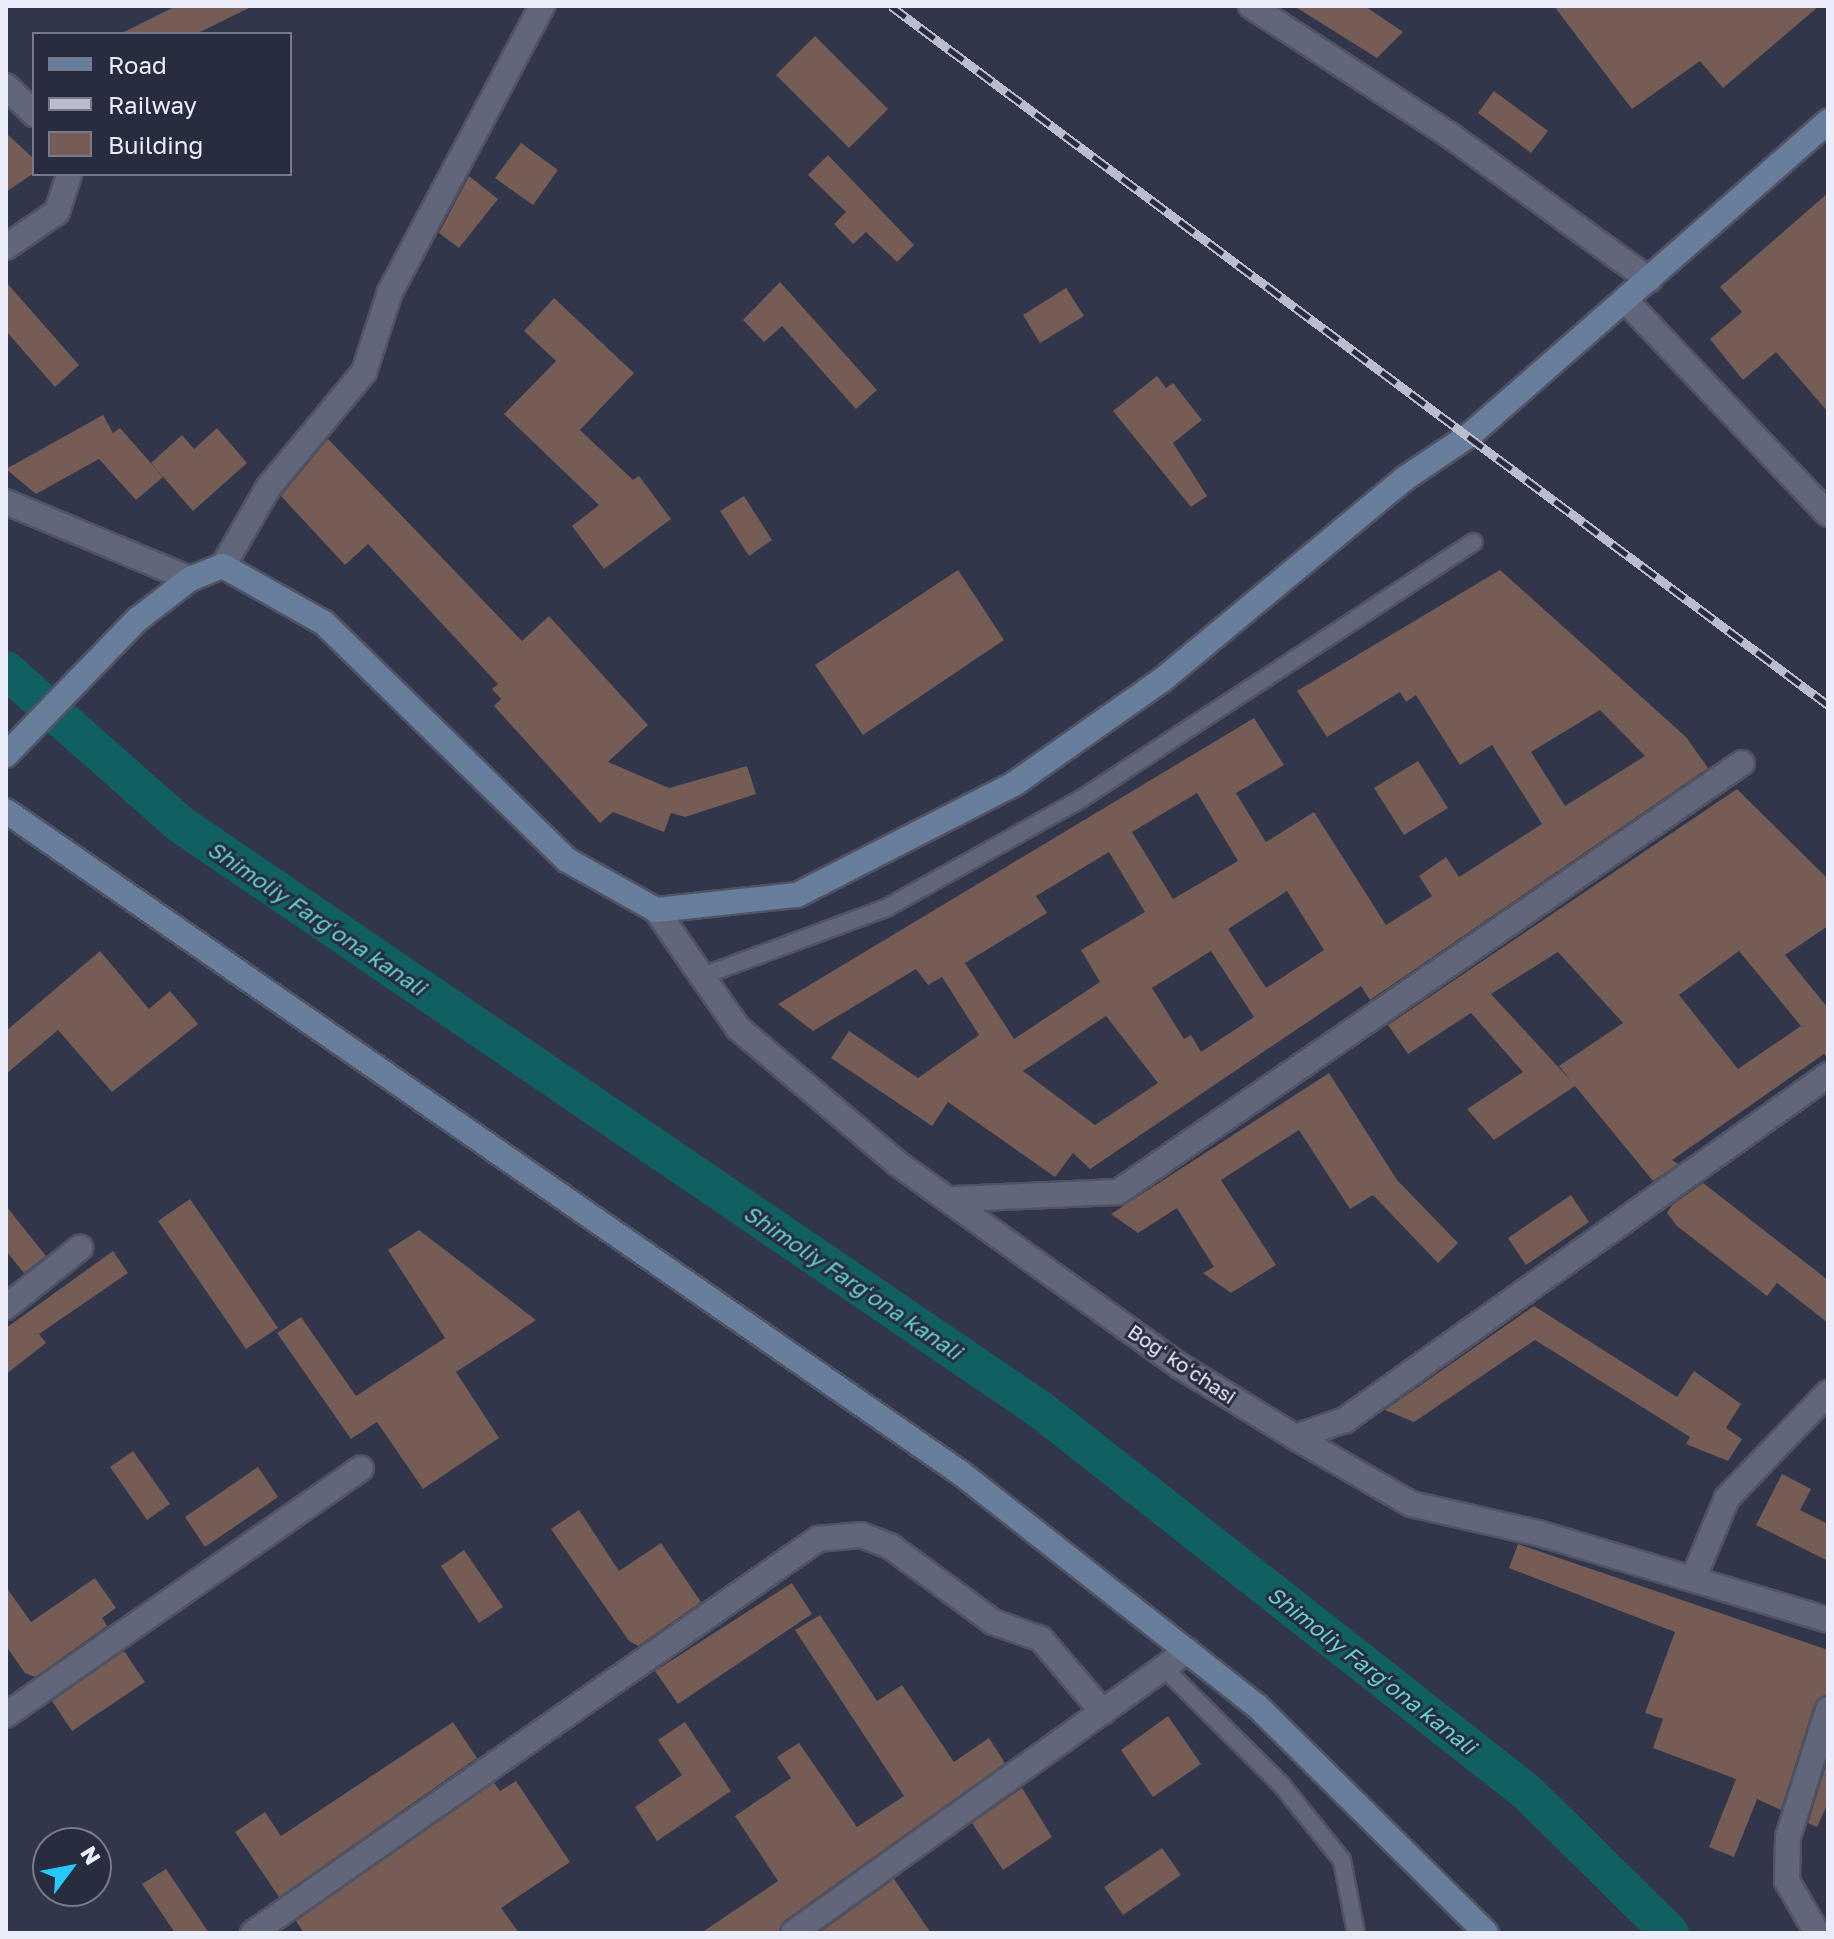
<!DOCTYPE html>
<meta charset="utf-8">
<style>
body{margin:0}
#map{position:relative;width:1834px;height:1939px;overflow:hidden;background:#32364a;font-family:"Golos Text",sans-serif}
div>[style]{position:absolute}
[style*='--x']{left:calc(var(--x)*1px);top:calc(var(--y)*1px);width:calc(var(--w)*1px);rotate:calc(var(--a)*1deg)}
.canal>*{height:38px;margin:-19px;padding:0 19px;transform-origin:19px;border-radius:19px;background:#106061}
.building>*{inset:0;background:#755c54}
.roads{filter:drop-shadow(2px 0 #505364) drop-shadow(-2px 0 #505364) drop-shadow(0 2px #505364) drop-shadow(0 -2px #505364)}
.lane>*{height:16px;margin:-8px;padding:0 8px;transform-origin:8px;border-radius:8px;background:#61667b}
.street>*{height:24px;margin:-12px;padding:0 12px;transform-origin:12px;border-radius:12px;background:#61667b}
.secondary>*{height:24px;margin:-12px;padding:0 12px;transform-origin:12px;border-radius:12px;background:#677f9d}
.rail>*{height:9px;margin-top:-4.5px;transform-origin:0;background:repeating-linear-gradient(90deg,#282c3f 0 18px,#babdcb 0 36px);box-sizing:border-box;border-block:2px solid #babdcb}
span{translate:-50% -50%;white-space:nowrap;text-align:center;line-height:1.15;-webkit-text-stroke:6px #282c3f;paint-order:stroke}
.street-label{font-size:20px;color:#ebeefa}
.water-label{font-size:22px;color:#63d2d3;font-style:italic}
.frame{position:absolute;inset:0;border:8px solid #ebeefa;pointer-events:none}
.legend{position:absolute;left:32px;top:32px;width:260px;height:144px;box-sizing:border-box;background:#282c3f;border:2px solid #767a8a;margin:0;padding:10px 14px;list-style:none;font-size:24px;color:#ebeefa}
.legend li{display:flex;align-items:center;gap:16px;height:40px}
.legend b{width:40px;border:2px solid #767a8a}
.north{position:absolute;left:32px;top:1827px;width:80px;height:80px;box-sizing:border-box;background:#282c3f;border:2px solid #767a8a;border-radius:50%;rotate:58deg;font-size:22px;font-weight:700;line-height:32px;text-align:center;color:#ebeefa}
.north::after{content:'';display:block;margin:auto;width:28px;height:36px;background:#25c9fe;clip-path:polygon(50% 0,100% 100%,50% 72%,0 100%)}
</style>
<div id="map">
<div class="canal">
<i style="--x:6;--y:670;--w:232;--a:41.5"></i>
<i style="--x:180;--y:824;--w:1043;--a:34.25"></i>
<i style="--x:1042;--y:1411;--w:618;--a:38.17"></i>
<i style="--x:1528;--y:1793;--w:199;--a:44.6"></i>
</div>
<div class="building">
<i style="clip-path:polygon(176px 6px,253px 6px,196px 34px,120px 34px)"></i>
<i style="clip-path:polygon(1294px 6px,1365px 6px,1403px 32px,1377px 58px)"></i>
<i style="clip-path:polygon(1554px 6px,1819px 6px,1723px 88px,1700px 61px,1632px 109px)"></i>
<i style="clip-path:polygon(815px 36px,888px 109px,849px 148px,776px 75px)"></i>
<i style="clip-path:polygon(1494px 91px,1548px 131px,1531px 153px,1478px 113px)"></i>
<i style="clip-path:polygon(6px 133px,34px 159px,34px 173px,6px 192px)"></i>
<i style="clip-path:polygon(521px 143px,558px 170px,533px 205px,495px 178px)"></i>
<i style="clip-path:polygon(828px 155px,914px 245px,897px 262px,866px 232px,853px 244px,834px 224px,846px 212px,808px 175px)"></i>
<i style="clip-path:polygon(469px 176px,498px 199px,459px 248px,439px 233px)"></i>
<i style="clip-path:polygon(1828px 193px,1828px 412px,1776px 352px,1743px 380px,1710px 339px,1742px 312px,1720px 287px)"></i>
<i style="clip-path:polygon(6px 282px,79px 365px,55px 387px,6px 331px)"></i>
<i style="clip-path:polygon(780px 282px,877px 390px,856px 409px,782px 326px,764px 342px,743px 320px)"></i>
<i style="clip-path:polygon(1066px 288px,1084px 316px,1040px 343px,1023px 315px)"></i>
<i style="clip-path:polygon(554px 298px,634px 373px,580px 430px,633px 480px,639px 476px,671px 519px,604px 569px,572px 526px,599px 505px,504px 414px,556px 361px,524px 331px)"></i>
<i style="clip-path:polygon(1157px 376px,1166px 388px,1173px 383px,1202px 420px,1173px 443px,1207px 496px,1191px 507px,1113px 411px)"></i>
<i style="clip-path:polygon(103px 415px,113px 433px,120px 428px,163px 477px,136px 500px,99px 459px,36px 494px,6px 469px)"></i>
<i style="clip-path:polygon(217px 428px,247px 463px,193px 511px,151px 463px,182px 435px,194px 449px)"></i>
<i style="clip-path:polygon(328px 439px,522px 641px,549px 616px,648px 725px,608px 762px,669px 788px,747px 766px,756px 794px,685px 817px,671px 813px,664px 832px,613px 812px,600px 823px,494px 706px,501px 699px,492px 689px,498px 684px,368px 544px,345px 565px,281px 496px)"></i>
<i style="clip-path:polygon(744px 496px,772px 540px,749px 556px,720px 511px)"></i>
<i style="clip-path:polygon(958px 570px,1004px 640px,863px 735px,815px 665px)"></i>
<i style="clip-path:polygon(evenodd,1500px 570px,1686px 737px,1708px 768px,1370px 1000px,1361px 986px,1090px 1169px,1073px 1153px,1055px 1177px,948px 1102px,932px 1126px,831px 1058px,849px 1031px,918px 1078px,979px 1035px,942px 977px,928px 985px,916px 969px,813px 1031px,778px 1004px,1254px 718px,1284px 765px,1236px 793px,1266px 842px,1314px 812px,1386px 925px,1432px 896px,1419px 876px,1446px 857px,1459px 877px,1542px 824px,1492px 745px,1460px 765px,1416px 695px,1406px 702px,1400px 692px,1327px 737px,1297px 691px,1500px 570px,1600px 710px,1645px 756px,1565px 806px,1531px 752px,1600px 710px,1500px 570px,1197px 793px,1238px 861px,1173px 899px,1132px 832px,1197px 793px,1500px 570px,1109px 852px,1145px 912px,1081px 950px,1100px 982px,1014px 1039px,965px 963px,1047px 913px,1036px 896px,1109px 852px,1500px 570px,1287px 891px,1324px 950px,1266px 988px,1228px 929px,1287px 891px,1500px 570px,1211px 951px,1254px 1017px,1201px 1052px,1191px 1035px,1184px 1039px,1152px 988px,1211px 951px,1500px 570px,1106px 1016px,1158px 1083px,1095px 1125px,1023px 1071px,1106px 1016px)"></i>
<i style="clip-path:polygon(1418px 761px,1448px 808px,1404px 835px,1374px 788px)"></i>
<i style="clip-path:polygon(evenodd,1737px 789px,1828px 879px,1828px 926px,1785px 955px,1828px 1008px,1828px 1059px,1824px 1054px,1672px 1160px,1678px 1164px,1653px 1181px,1575px 1086px,1494px 1140px,1467px 1109px,1523px 1072px,1471px 1013px,1408px 1054px,1388px 1025px,1737px 789px,1739px 951px,1801px 1026px,1738px 1069px,1679px 995px,1739px 951px,1737px 789px,1558px 952px,1623px 1023px,1559px 1066px,1572px 1082px,1491px 994px,1558px 952px)"></i>
<i style="clip-path:polygon(100px 951px,149px 1009px,170px 991px,198px 1024px,112px 1092px,58px 1030px,6px 1074px,6px 1031px)"></i>
<i style="clip-path:polygon(1329px 1073px,1397px 1180px,1458px 1243px,1438px 1263px,1373px 1195px,1350px 1209px,1299px 1130px,1221px 1180px,1276px 1265px,1231px 1293px,1203px 1273px,1214px 1267px,1177px 1208px,1138px 1233px,1111px 1214px)"></i>
<i style="clip-path:polygon(1703px 1183px,1828px 1280px,1828px 1323px,1777px 1283px,1767px 1296px,1677px 1226px,1667px 1213px,1672px 1205px)"></i>
<i style="clip-path:polygon(1571px 1195px,1589px 1222px,1526px 1265px,1508px 1238px)"></i>
<i style="clip-path:polygon(190px 1199px,278px 1328px,246px 1349px,158px 1221px)"></i>
<i style="clip-path:polygon(6px 1206px,46px 1256px,24px 1273px,6px 1251px)"></i>
<i style="clip-path:polygon(419px 1230px,536px 1320px,456px 1372px,499px 1438px,423px 1489px,377px 1422px,351px 1439px,277px 1333px,301px 1317px,356px 1396px,445px 1338px,388px 1250px)"></i>
<i style="clip-path:polygon(113px 1251px,128px 1273px,39px 1334px,46px 1343px,6px 1374px,6px 1328px)"></i>
<i style="clip-path:polygon(1534px 1306px,1677px 1397px,1694px 1371px,1741px 1404px,1726px 1428px,1742px 1439px,1728px 1461px,1686px 1444px,1690px 1437px,1535px 1340px,1414px 1422px,1385px 1410px)"></i>
<i style="clip-path:polygon(133px 1451px,170px 1504px,147px 1520px,110px 1467px)"></i>
<i style="clip-path:polygon(258px 1467px,278px 1497px,205px 1547px,185px 1517px)"></i>
<i style="clip-path:polygon(1782px 1474px,1811px 1489px,1800px 1510px,1828px 1524px,1828px 1561px,1756px 1525px)"></i>
<i style="clip-path:polygon(579px 1510px,619px 1571px,661px 1543px,701px 1602px,638px 1646px,629px 1641px,551px 1529px)"></i>
<i style="clip-path:polygon(1518px 1544px,1828px 1650px,1828px 1694px,1814px 1705px,1781px 1810px,1757px 1799px,1734px 1857px,1709px 1847px,1736px 1779px,1653px 1748px,1663px 1719px,1645px 1713px,1675px 1632px,1509px 1568px)"></i>
<i style="clip-path:polygon(464px 1550px,503px 1607px,479px 1623px,441px 1566px)"></i>
<i style="clip-path:polygon(95px 1578px,116px 1608px,102px 1618px,107px 1626px,35px 1677px,25px 1673px,6px 1646px,6px 1587px,31px 1622px)"></i>
<i style="clip-path:polygon(792px 1583px,812px 1614px,678px 1704px,655px 1671px)"></i>
<i style="clip-path:polygon(820px 1615px,877px 1701px,902px 1685px,954px 1762px,989px 1738px,1005px 1763px,784px 1921px,778px 1933px,701px 1933px,778px 1881px,735px 1816px,791px 1778px,777px 1757px,799px 1743px,857px 1827px,904px 1796px,795px 1630px)"></i>
<i style="clip-path:polygon(124px 1651px,145px 1682px,72px 1731px,52px 1701px)"></i>
<i style="clip-path:polygon(1168px 1716px,1201px 1764px,1153px 1797px,1121px 1750px)"></i>
<i style="clip-path:polygon(453px 1722px,477px 1758px,279px 1897px,235px 1832px,265px 1812px,281px 1836px)"></i>
<i style="clip-path:polygon(685px 1722px,731px 1791px,657px 1841px,635px 1807px,682px 1775px,658px 1740px)"></i>
<i style="clip-path:polygon(1828px 1759px,1828px 1803px,1817px 1827px,1808px 1823px)"></i>
<i style="clip-path:polygon(516px 1781px,570px 1862px,501px 1908px,519px 1933px,304px 1933px,296px 1921px,494px 1783px,500px 1791px)"></i>
<i style="clip-path:polygon(1022px 1788px,1052px 1837px,1003px 1870px,972px 1823px)"></i>
<i style="clip-path:polygon(1162px 1848px,1181px 1875px,1123px 1915px,1104px 1887px)"></i>
<i style="clip-path:polygon(166px 1869px,209px 1933px,175px 1933px,142px 1884px)"></i>
<i style="clip-path:polygon(894px 1879px,931px 1933px,819px 1933px)"></i>
</div>
<div class="roads">
<div class="lane">
<i style="--x:705;--y:975;--w:193;--a:-20.3"></i>
<i style="--x:886;--y:908;--w:223;--a:-29.2"></i>
<i style="--x:1081;--y:799;--w:469;--a:-33.2"></i>
<i style="--x:1164;--y:1668;--w:163;--a:44.8"></i>
<i style="--x:1280;--y:1783;--w:99;--a:51.2"></i>
<i style="--x:1342;--y:1860;--w:74;--a:79.1"></i>
</div>
<div class="street">
<i style="--x:1251;--y:6;--w:239;--a:33"></i>
<i style="--x:1451;--y:136;--w:245;--a:36"></i>
<i style="--x:6;--y:86;--w:40;--a:45"></i>
<i style="--x:6;--y:247;--w:62;--a:-34.5"></i>
<i style="--x:57;--y:212;--w:40;--a:-72"></i>
<i style="--x:1625;--y:300;--w:295;--a:46.5"></i>
<i style="--x:6;--y:502;--w:199;--a:22.7"></i>
<i style="--x:223;--y:566;--w:90;--a:-60"></i>
<i style="--x:268;--y:488;--w:151;--a:-50.4"></i>
<i style="--x:364;--y:372;--w:84;--a:-72"></i>
<i style="--x:390;--y:292;--w:324;--a:-62"></i>
<i style="--x:656;--y:910;--w:144;--a:55.2"></i>
<i style="--x:738;--y:1028;--w:209;--a:40.3"></i>
<i style="--x:897;--y:1163;--w:348;--a:35.7"></i>
<i style="--x:1180;--y:1366;--w:135;--a:31.7"></i>
<i style="--x:1295;--y:1437;--w:134;--a:30"></i>
<i style="--x:1411;--y:1504;--w:130;--a:12.9"></i>
<i style="--x:1538;--y:1533;--w:303;--a:16.7"></i>
<i style="--x:955;--y:1199;--w:163;--a:-2.5"></i>
<i style="--x:1118;--y:1192;--w:757;--a:-34.51"></i>
<i style="--x:6;--y:1307;--w:95;--a:-38.6"></i>
<i style="--x:1295;--y:1437;--w:53;--a:-18.8"></i>
<i style="--x:1345;--y:1420;--w:594;--a:-35.54"></i>
<i style="--x:1693;--y:1579;--w:88;--a:-67.2"></i>
<i style="--x:1727;--y:1498;--w:146;--a:-46.1"></i>
<i style="--x:6;--y:1715;--w:432;--a:-34.8"></i>
<i style="--x:253;--y:1933;--w:689;--a:-34.89"></i>
<i style="--x:818;--y:1539;--w:43;--a:-5.3"></i>
<i style="--x:861;--y:1535;--w:31;--a:21"></i>
<i style="--x:890;--y:1546;--w:128;--a:36.4"></i>
<i style="--x:993;--y:1622;--w:51;--a:19.5"></i>
<i style="--x:1041;--y:1639;--w:96;--a:49.7"></i>
<i style="--x:793;--y:1933;--w:485;--a:-35.6"></i>
<i style="--x:1817;--y:1933;--w:60;--a:-120"></i>
<i style="--x:1787;--y:1881;--w:44;--a:-88.7"></i>
<i style="--x:1788;--y:1837;--w:134;--a:-72.6"></i>
</div>
<div class="secondary">
<i style="--x:6;--y:755;--w:190;--a:-45.9"></i>
<i style="--x:138;--y:619;--w:66;--a:-37.6"></i>
<i style="--x:190;--y:579;--w:35;--a:-22"></i>
<i style="--x:223;--y:566;--w:116;--a:29.4"></i>
<i style="--x:324;--y:623;--w:339;--a:44.3"></i>
<i style="--x:567;--y:860;--w:102;--a:29.3"></i>
<i style="--x:656;--y:910;--w:142;--a:-6.1"></i>
<i style="--x:797;--y:895;--w:244;--a:-27.1"></i>
<i style="--x:1014;--y:784;--w:181;--a:-35.1"></i>
<i style="--x:1162;--y:680;--w:315;--a:-39.7"></i>
<i style="--x:1404;--y:479;--w:81;--a:-33.9"></i>
<i style="--x:1471;--y:434;--w:475;--a:-41.2"></i>
<i style="--x:6;--y:811;--w:1163;--a:34.74"></i>
<i style="--x:962;--y:1474;--w:375;--a:38.2"></i>
<i style="--x:1257;--y:1706;--w:322;--a:44.7"></i>
</div>
</div>
<div class="rail">
<i style="--x:891;--y:6;--w:1169;--a:36.72"></i>
</div>
<div class="street-label">
<span style="left:1182px;top:1364px;rotate:34deg">Bogʻ koʻchasi</span>
</div>
<div class="water-label">
<span style="left:317px;top:918px;rotate:34deg">Shimoliy Fargʻona kanali</span>
<span style="left:853px;top:1282px;rotate:34deg">Shimoliy Fargʻona kanali</span>
<span style="left:1372px;top:1670px;rotate:38deg">Shimoliy Fargʻona kanali</span>
</div>
<div class="frame"></div>
<ul class="legend">
<li><b style="height:10px;background:#677f9d"></b>Road</li>
<li><b style="height:10px;background:#babdcb"></b>Railway</li>
<li><b style="height:22px;background:#755c54"></b>Building</li>
</ul>
<div class="north">N</div>
</div>
